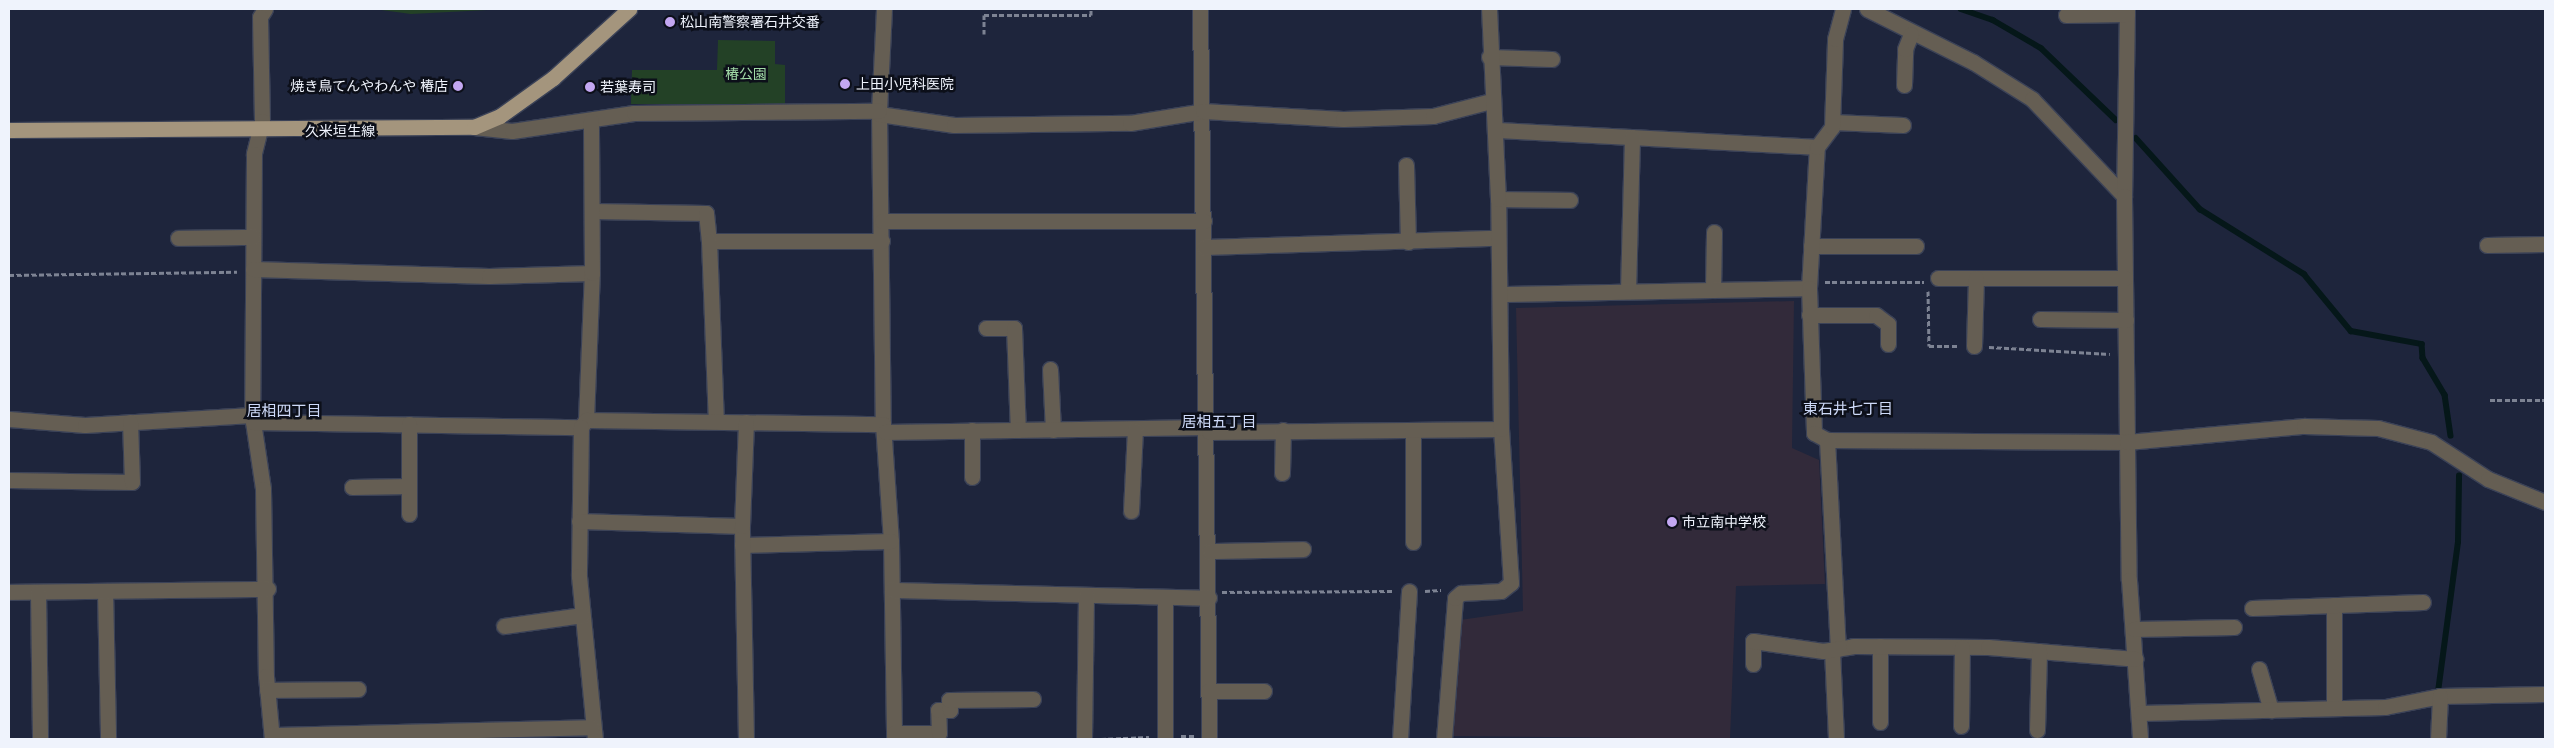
<!DOCTYPE html>
<meta charset="utf-8">
<style>
body{margin:0}
#map{position:relative;width:2554px;height:748px;overflow:hidden;background:#1e253c;font-family:"Noto Sans","Noto Sans JP",sans-serif}
div>[style]{position:absolute}
[style*='--x']{left:calc(var(--x)*1px);top:calc(var(--y)*1px);width:calc(var(--w)*1px);rotate:calc(var(--a)*1deg)}
.education>*{inset:0;background:#322a3a}
.green>*{inset:0;background:#234126}
.stream>*{height:5.5px;margin:-2.75px;padding:0 2.75px;transform-origin:2.75px;border-radius:2.75px;background:#051719}
.path>*{height:3px;margin-top:-1.5px;transform-origin:0;background:repeating-linear-gradient(90deg,#7d8393 0 5px,transparent 0 7.5px)}
.roads{filter:drop-shadow(1px 0 #3b4257) drop-shadow(-1px 0 #3b4257) drop-shadow(0 1px #3b4257) drop-shadow(0 -1px #3b4257)}
.minor>*{height:15px;margin:-7.5px;padding:0 7.5px;transform-origin:7.5px;border-radius:7.5px;background:#655e53}
.major>*{height:15px;margin:-7.5px;padding:0 7.5px;transform-origin:7.5px;border-radius:7.5px;background:#a4957d}
.dots>*{width:14px;height:14px;translate:-50% -50%;box-sizing:border-box;border:2px solid #0c0f19;border-radius:50%}
span{translate:-50% -50%;white-space:nowrap;text-align:center;line-height:1.15;-webkit-text-stroke:5px #0c0f19;paint-order:stroke}
.poi-label{font-size:14px;color:#eff3fc}
.left{translate:0 -50%;text-align:left}
.right{translate:-100% -50%;text-align:right}
.park-label{font-size:14px;color:#a2dba7}
.street-label{font-size:14px;color:#eff3fc}
.neighbourhood-label{font-size:15px;color:#cedaf9}
.frame{position:absolute;inset:0;border:10px solid #eff3fc;pointer-events:none}
</style>
<div id="map">
<div class="education">
<i style="clip-path:polygon(1794px 301px,1792px 448px,1819px 460px,1825px 584px,1736px 586px,1730px 739px,1451px 736px,1460px 620px,1523px 611px,1516px 308px)"></i>
</div>
<div class="green">
<i style="clip-path:polygon(374px 9px,506px 9px,411px 14px)"></i>
<i style="clip-path:polygon(718px 40px,775px 41px,775px 64px,785px 65px,785px 104px,631px 104px,632px 70px,717px 70px)"></i>
</div>
<div class="stream">
<i style="--x:1961;--y:9;--w:34;--a:19"></i>
<i style="--x:1993;--y:20;--w:56;--a:30.3"></i>
<i style="--x:2041;--y:48;--w:104;--a:43.8"></i>
<i style="--x:2136;--y:138;--w:96;--a:48"></i>
<i style="--x:2200;--y:209;--w:123;--a:32"></i>
<i style="--x:2304;--y:274;--w:74;--a:50.5"></i>
<i style="--x:2351;--y:331;--w:72;--a:10.4"></i>
<i style="--x:2422;--y:344;--w:14;--a:86"></i>
<i style="--x:2423;--y:358;--w:43;--a:59.3"></i>
<i style="--x:2445;--y:395;--w:41;--a:81.7"></i>
<i style="--x:2438;--y:692;--w:151;--a:-82.4"></i>
<i style="--x:2458;--y:542;--w:66;--a:-89.1"></i>
</div>
<div class="path">
<i style="--x:984;--y:34;--w:19;--a:-90"></i>
<i style="--x:984;--y:15;--w:107;--a:0"></i>
<i style="--x:1091;--y:15;--w:6;--a:-90"></i>
<i style="--x:9;--y:275;--w:228;--a:-0.8"></i>
<i style="--x:1825;--y:282;--w:99;--a:0"></i>
<i style="--x:1928;--y:291;--w:55;--a:89"></i>
<i style="--x:1929;--y:346;--w:29;--a:0"></i>
<i style="--x:1989;--y:347;--w:121;--a:3.3"></i>
<i style="--x:2490;--y:400;--w:55;--a:0"></i>
<i style="--x:1425;--y:591;--w:16;--a:-4"></i>
<i style="--x:1222;--y:592;--w:172;--a:-0.3"></i>
<i style="--x:1181;--y:736;--w:13;--a:0"></i>
<i style="--x:1101;--y:739;--w:48;--a:-2.4"></i>
</div>
<div class="roads">
<div class="minor">
<i style="--x:265;--y:9;--w:9;--a:122"></i>
<i style="--x:260;--y:17;--w:104;--a:88.9"></i>
<i style="--x:262;--y:121;--w:34;--a:104"></i>
<i style="--x:254;--y:154;--w:261;--a:90.4"></i>
<i style="--x:252;--y:415;--w:75;--a:81.5"></i>
<i style="--x:263;--y:489;--w:187;--a:89.1"></i>
<i style="--x:266;--y:676;--w:63;--a:84.6"></i>
<i style="--x:884;--y:9;--w:102;--a:92.8"></i>
<i style="--x:879;--y:111;--w:313;--a:89.3"></i>
<i style="--x:883;--y:424;--w:117;--a:86.1"></i>
<i style="--x:891;--y:541;--w:198;--a:89.1"></i>
<i style="--x:1200;--y:9;--w:730;--a:89.29"></i>
<i style="--x:1867;--y:9;--w:119;--a:26.6"></i>
<i style="--x:1973;--y:62;--w:70;--a:32.1"></i>
<i style="--x:2032;--y:99;--w:134;--a:46.5"></i>
<i style="--x:2127;--y:9;--w:187;--a:90.9"></i>
<i style="--x:2124;--y:196;--w:384;--a:89.3"></i>
<i style="--x:2129;--y:580;--w:159;--a:86"></i>
<i style="--x:2066;--y:15;--w:61;--a:-0.9"></i>
<i style="--x:1489;--y:57;--w:63;--a:1.8"></i>
<i style="--x:1904;--y:85;--w:36;--a:-88"></i>
<i style="--x:1905;--y:49;--w:16;--a:-68"></i>
<i style="--x:879;--y:114;--w:76;--a:8.3"></i>
<i style="--x:954;--y:125;--w:176;--a:-0.7"></i>
<i style="--x:1130;--y:123;--w:74;--a:-9.3"></i>
<i style="--x:1203;--y:111;--w:140;--a:3.3"></i>
<i style="--x:1343;--y:119;--w:90;--a:-1.9"></i>
<i style="--x:1433;--y:116;--w:60;--a:-14.5"></i>
<i style="--x:1833;--y:122;--w:70;--a:2.5"></i>
<i style="--x:474;--y:127;--w:38;--a:6"></i>
<i style="--x:512;--y:131;--w:123;--a:-8.4"></i>
<i style="--x:634;--y:113;--w:245;--a:-0.5"></i>
<i style="--x:1496;--y:130;--w:321;--a:3"></i>
<i style="--x:1406;--y:165;--w:77;--a:88.5"></i>
<i style="--x:1498;--y:199;--w:72;--a:0.8"></i>
<i style="--x:593;--y:211;--w:113;--a:1"></i>
<i style="--x:706;--y:213;--w:28;--a:84"></i>
<i style="--x:709;--y:241;--w:173;--a:0"></i>
<i style="--x:882;--y:221;--w:322;--a:0"></i>
<i style="--x:178;--y:238;--w:75;--a:-0.8"></i>
<i style="--x:709;--y:241;--w:180;--a:87.8"></i>
<i style="--x:2487;--y:245;--w:58;--a:-1"></i>
<i style="--x:1811;--y:246;--w:105;--a:0"></i>
<i style="--x:1204;--y:247;--w:293;--a:-1.8"></i>
<i style="--x:253;--y:269;--w:236;--a:1.7"></i>
<i style="--x:489;--y:276;--w:103;--a:-1.7"></i>
<i style="--x:1938;--y:278;--w:187;--a:0"></i>
<i style="--x:1809;--y:288;--w:141;--a:-86.8"></i>
<i style="--x:1817;--y:147;--w:25;--a:-53"></i>
<i style="--x:1832;--y:127;--w:88;--a:-88"></i>
<i style="--x:1835;--y:39;--w:31;--a:-75"></i>
<i style="--x:1713;--y:290;--w:58;--a:-89"></i>
<i style="--x:1628;--y:291;--w:154;--a:-88.5"></i>
<i style="--x:1500;--y:294;--w:309;--a:-1.1"></i>
<i style="--x:1809;--y:288;--w:145;--a:88"></i>
<i style="--x:1814;--y:433;--w:15;--a:28"></i>
<i style="--x:1827;--y:440;--w:300;--a:0.4"></i>
<i style="--x:2127;--y:442;--w:178;--a:-5.2"></i>
<i style="--x:2304;--y:426;--w:74;--a:1.5"></i>
<i style="--x:2378;--y:428;--w:55;--a:14.8"></i>
<i style="--x:2431;--y:442;--w:68;--a:33"></i>
<i style="--x:2488;--y:479;--w:61;--a:22"></i>
<i style="--x:1809;--y:315;--w:67;--a:0"></i>
<i style="--x:1876;--y:315;--w:15;--a:37"></i>
<i style="--x:1888;--y:324;--w:20;--a:90"></i>
<i style="--x:2040;--y:319;--w:86;--a:0.7"></i>
<i style="--x:986;--y:328;--w:28;--a:0"></i>
<i style="--x:1014;--y:328;--w:102;--a:87.8"></i>
<i style="--x:1974;--y:346;--w:68;--a:-88.3"></i>
<i style="--x:1050;--y:369;--w:61;--a:87.2"></i>
<i style="--x:9;--y:419;--w:76;--a:4.5"></i>
<i style="--x:85;--y:425;--w:167;--a:-3.4"></i>
<i style="--x:586;--y:420;--w:147;--a:-87.7"></i>
<i style="--x:592;--y:273;--w:152;--a:-90.4"></i>
<i style="--x:253;--y:422;--w:328;--a:0.9"></i>
<i style="--x:581;--y:427;--w:9;--a:-54"></i>
<i style="--x:586;--y:420;--w:297;--a:0.8"></i>
<i style="--x:581;--y:427;--w:149;--a:90.8"></i>
<i style="--x:579;--y:576;--w:164;--a:84.4"></i>
<i style="--x:1413;--y:430;--w:112;--a:90"></i>
<i style="--x:885;--y:432;--w:322;--a:-0.9"></i>
<i style="--x:1209;--y:432;--w:292;--a:-0.6"></i>
<i style="--x:1827;--y:440;--w:209;--a:87"></i>
<i style="--x:1282;--y:473;--w:43;--a:-88.7"></i>
<i style="--x:972;--y:477;--w:47;--a:-90"></i>
<i style="--x:9;--y:480;--w:123;--a:0.9"></i>
<i style="--x:132;--y:482;--w:60;--a:-91.9"></i>
<i style="--x:352;--y:487;--w:57;--a:-1"></i>
<i style="--x:1131;--y:511;--w:81;--a:-87.2"></i>
<i style="--x:409;--y:514;--w:90;--a:-90"></i>
<i style="--x:579;--y:521;--w:163;--a:1.8"></i>
<i style="--x:742;--y:545;--w:149;--a:-1.5"></i>
<i style="--x:1210;--y:551;--w:93;--a:-1.2"></i>
<i style="--x:892;--y:590;--w:317;--a:1.4"></i>
<i style="--x:105;--y:591;--w:148;--a:88.8"></i>
<i style="--x:9;--y:592;--w:259;--a:-0.7"></i>
<i style="--x:38;--y:592;--w:147;--a:89.2"></i>
<i style="--x:2334;--y:605;--w:103;--a:90"></i>
<i style="--x:2252;--y:608;--w:171;--a:-2"></i>
<i style="--x:504;--y:626;--w:79;--a:-8"></i>
<i style="--x:2134;--y:629;--w:100;--a:-1.1"></i>
<i style="--x:1880;--y:646;--w:76;--a:90"></i>
<i style="--x:1832;--y:650;--w:89;--a:87.4"></i>
<i style="--x:1753;--y:664;--w:23;--a:-90"></i>
<i style="--x:1753;--y:641;--w:71;--a:8.1"></i>
<i style="--x:1823;--y:651;--w:30;--a:-9"></i>
<i style="--x:1853;--y:646;--w:135;--a:0.4"></i>
<i style="--x:1988;--y:647;--w:148;--a:4.6"></i>
<i style="--x:2259;--y:669;--w:43;--a:73.7"></i>
<i style="--x:267;--y:690;--w:91;--a:-0.6"></i>
<i style="--x:1208;--y:691;--w:56;--a:0"></i>
<i style="--x:2140;--y:713;--w:245;--a:-1.4"></i>
<i style="--x:2385;--y:707;--w:56;--a:-11.3"></i>
<i style="--x:2440;--y:696;--w:105;--a:-1.1"></i>
<i style="--x:1961;--y:726;--w:79;--a:-89.3"></i>
<i style="--x:2037;--y:730;--w:79;--a:-88.5"></i>
<i style="--x:894;--y:733;--w:45;--a:0"></i>
<i style="--x:939;--y:733;--w:23;--a:-92"></i>
<i style="--x:938;--y:710;--w:12;--a:0"></i>
<i style="--x:950;--y:710;--w:10;--a:-96"></i>
<i style="--x:949;--y:700;--w:84;--a:-0.7"></i>
<i style="--x:272;--y:735;--w:320;--a:-1.4"></i>
<i style="--x:1165;--y:737;--w:140;--a:-90"></i>
<i style="--x:746;--y:739;--w:213;--a:-91.1"></i>
<i style="--x:742;--y:526;--w:104;--a:-87.8"></i>
<i style="--x:1084;--y:739;--w:144;--a:-89.2"></i>
<i style="--x:1400;--y:739;--w:148;--a:-86.5"></i>
<i style="--x:1444;--y:739;--w:141;--a:-85.5"></i>
<i style="--x:1455;--y:598;--w:8;--a:-40"></i>
<i style="--x:1461;--y:593;--w:40;--a:-2.9"></i>
<i style="--x:1501;--y:591;--w:13;--a:-39"></i>
<i style="--x:1511;--y:583;--w:154;--a:-93.7"></i>
<i style="--x:1501;--y:429;--w:230;--a:-90.7"></i>
<i style="--x:1498;--y:199;--w:190;--a:-92.7"></i>
<i style="--x:2438;--y:739;--w:43;--a:-87.3"></i>
</div>
<div class="major">
<i style="--x:9;--y:130;--w:465;--a:-0.4"></i>
<i style="--x:474;--y:127;--w:28;--a:-23"></i>
<i style="--x:500;--y:116;--w:65;--a:-35.6"></i>
<i style="--x:553;--y:78;--w:103;--a:-42.2"></i>
</div>
</div>
<div class="dots">
<i style="left:670px;top:22px;background:#c3a7f2"></i>
<i style="left:845px;top:84px;background:#c3a7f2"></i>
<i style="left:458px;top:86px;background:#c3a7f2"></i>
<i style="left:590px;top:87px;background:#c3a7f2"></i>
<i style="left:1672px;top:522px;background:#c3a7f2"></i>
</div>
<div class="poi-label">
<span class="left" style="left:680px;top:22px">松山南警察署石井交番</span>
<span class="left" style="left:856px;top:84px">上田小児科医院</span>
<span class="right" style="left:448px;top:86px">焼き鳥てんやわんや 椿店</span>
<span class="left" style="left:600px;top:87px">若葉寿司</span>
<span class="left" style="left:1682px;top:522px">市立南中学校</span>
</div>
<div class="park-label">
<span style="left:746px;top:74px">椿公園</span>
</div>
<div class="street-label">
<span style="left:340px;top:131px">久米垣生線</span>
</div>
<div class="neighbourhood-label">
<span style="left:1848px;top:409px">東石井七丁目</span>
<span style="left:284px;top:411px">居相四丁目</span>
<span style="left:1219px;top:422px">居相五丁目</span>
</div>
<div class="frame"></div>
</div>
